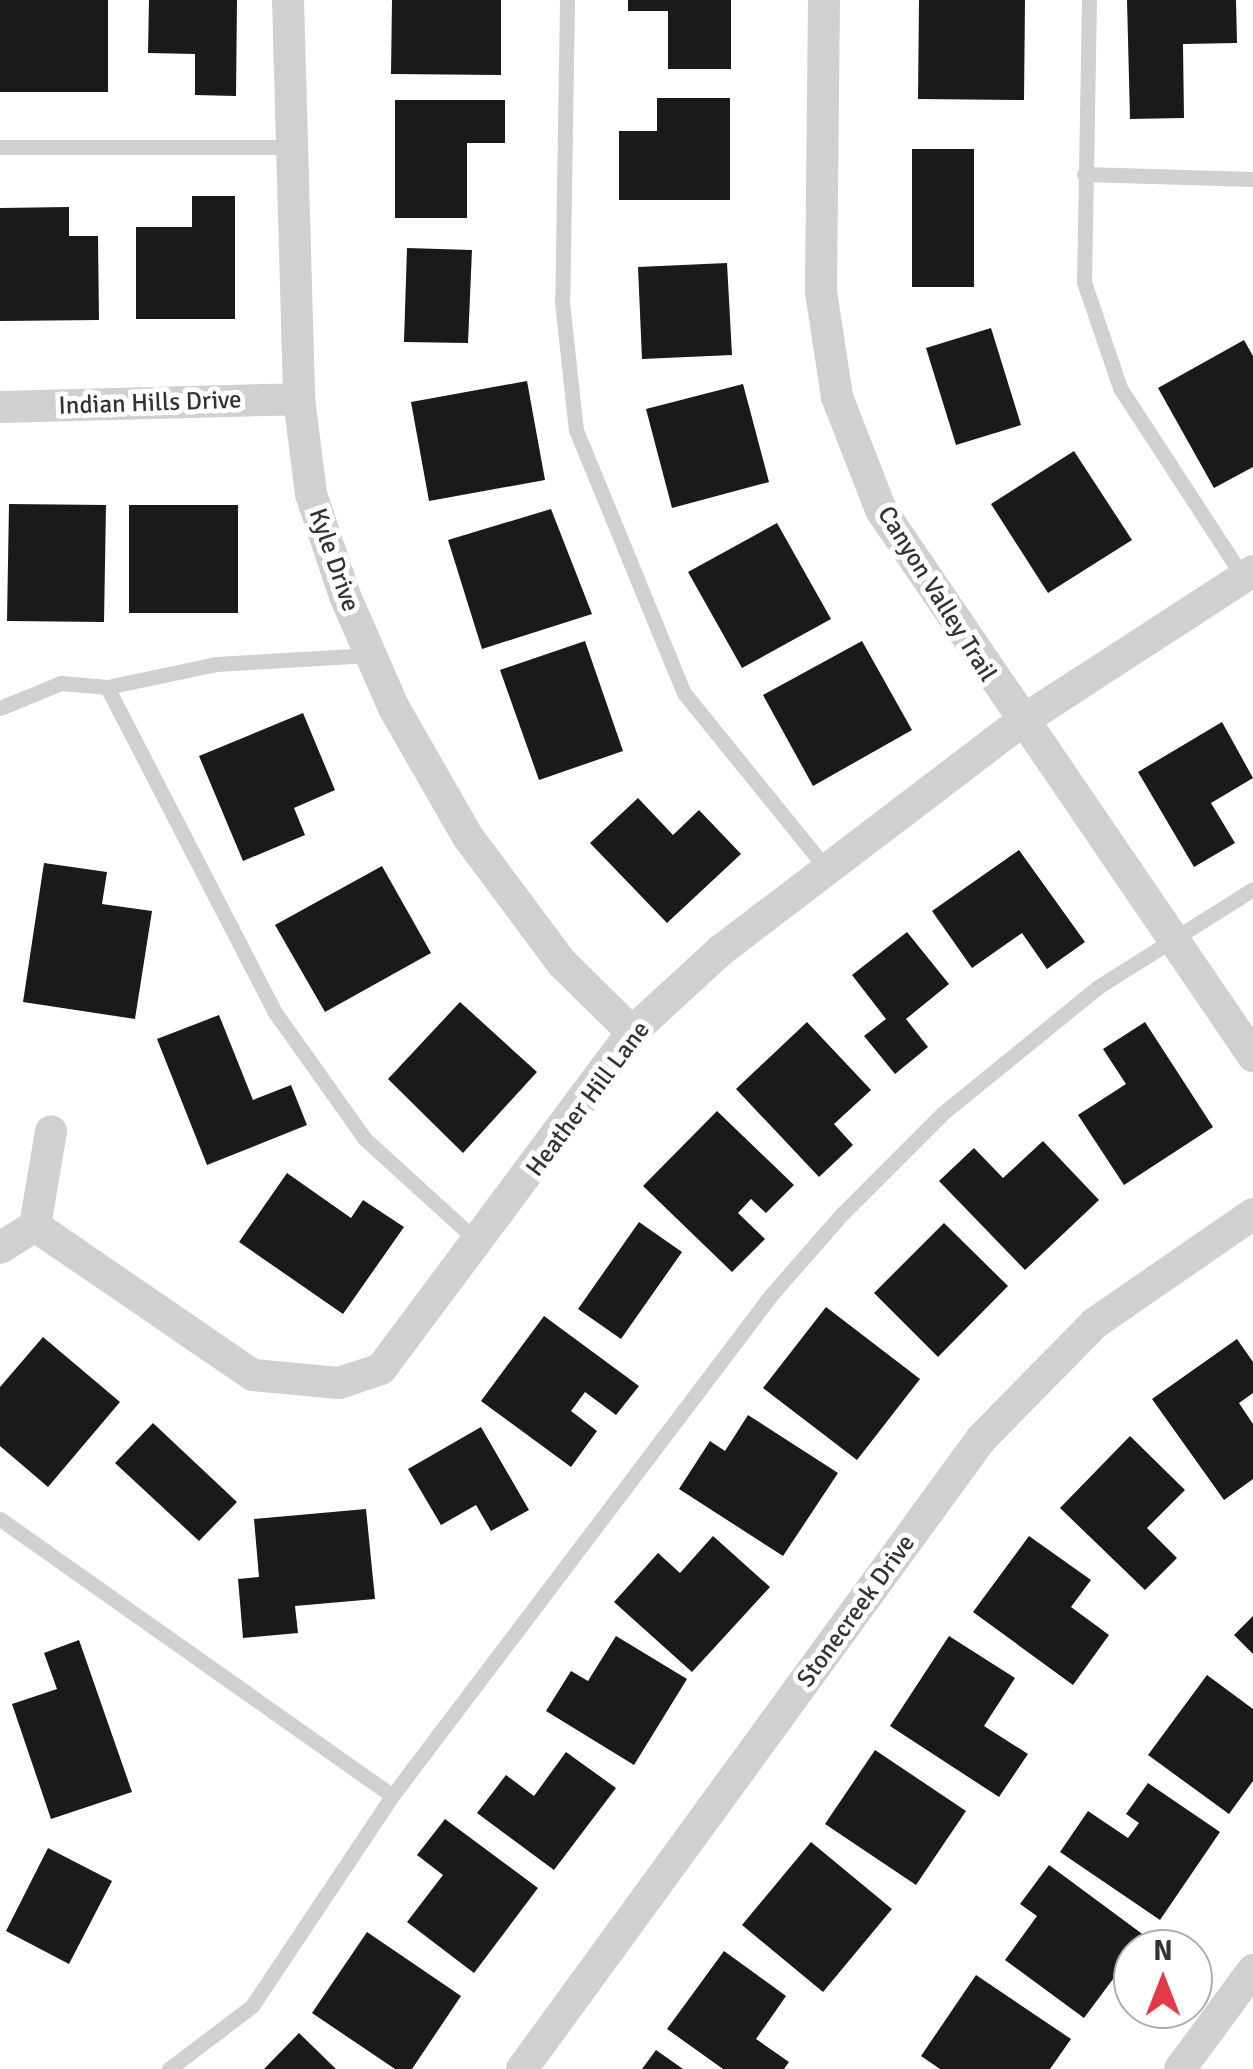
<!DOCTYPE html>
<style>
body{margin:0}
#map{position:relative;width:1253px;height:2069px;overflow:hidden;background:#fff;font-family:Signika,sans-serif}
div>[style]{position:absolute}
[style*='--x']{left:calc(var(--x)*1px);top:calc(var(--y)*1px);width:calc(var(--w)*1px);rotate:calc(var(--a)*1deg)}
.building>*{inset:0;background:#1a1a1a}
.service>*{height:15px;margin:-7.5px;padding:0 7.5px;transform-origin:7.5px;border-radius:7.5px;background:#d0d0d0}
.minor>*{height:32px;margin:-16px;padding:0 16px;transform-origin:16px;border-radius:16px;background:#d0d0d0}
span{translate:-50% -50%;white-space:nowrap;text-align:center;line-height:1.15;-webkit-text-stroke:10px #fff;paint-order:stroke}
.street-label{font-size:25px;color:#333}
.north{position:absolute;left:1113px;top:1929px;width:100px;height:100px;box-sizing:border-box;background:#fff;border:2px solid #adadad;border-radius:50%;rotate:0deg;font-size:28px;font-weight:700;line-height:40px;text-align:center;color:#333}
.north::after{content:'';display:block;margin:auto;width:35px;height:45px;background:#e63946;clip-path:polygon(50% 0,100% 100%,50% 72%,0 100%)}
</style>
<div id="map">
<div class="building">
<i style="clip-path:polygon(0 0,108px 0,108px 92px,0 92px)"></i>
<i style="clip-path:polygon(149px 0,237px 0,236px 96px,195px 95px,195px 54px,148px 53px)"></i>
<i style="clip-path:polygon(392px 0,501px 0,501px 75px,391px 74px)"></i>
<i style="clip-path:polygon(628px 0,731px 0,731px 69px,668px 69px,668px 11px,628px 11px)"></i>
<i style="clip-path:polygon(919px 0,1025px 0,1024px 100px,918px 99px)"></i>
<i style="clip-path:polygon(1127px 0,1236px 0,1237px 43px,1183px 44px,1184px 118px,1130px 119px)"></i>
<i style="clip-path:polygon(657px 98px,730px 98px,730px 200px,619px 200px,619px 131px,657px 131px)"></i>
<i style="clip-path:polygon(395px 100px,505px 100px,505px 143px,467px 143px,467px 218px,395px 218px)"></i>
<i style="clip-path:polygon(912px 149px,974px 149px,974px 287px,912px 287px)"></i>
<i style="clip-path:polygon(192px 196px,235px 196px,235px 319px,136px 319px,136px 227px,192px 227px)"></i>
<i style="clip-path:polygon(69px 207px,69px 236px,98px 236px,99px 320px,0 321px,0 208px)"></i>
<i style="clip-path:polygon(407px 248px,472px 250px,468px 343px,404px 342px)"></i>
<i style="clip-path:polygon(727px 263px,732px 355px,642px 359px,638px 267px)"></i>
<i style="clip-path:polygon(991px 328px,1021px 425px,956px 445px,926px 348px)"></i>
<i style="clip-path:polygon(1244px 340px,1253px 356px,1253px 467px,1214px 488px,1158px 388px)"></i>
<i style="clip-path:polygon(527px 381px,545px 480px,429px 501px,411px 402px)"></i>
<i style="clip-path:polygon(743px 384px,769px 482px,672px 508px,646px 409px)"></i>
<i style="clip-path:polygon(1074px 451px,1132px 540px,1048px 593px,991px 504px)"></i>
<i style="clip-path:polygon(9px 504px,106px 505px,104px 622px,7px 621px)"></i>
<i style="clip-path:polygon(129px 505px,238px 505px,238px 613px,129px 613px)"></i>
<i style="clip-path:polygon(551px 509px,592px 614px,482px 649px,448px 540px)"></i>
<i style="clip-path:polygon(777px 523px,831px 619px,742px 668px,688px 572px)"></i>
<i style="clip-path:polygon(585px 641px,623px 751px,539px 780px,500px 670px)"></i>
<i style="clip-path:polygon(862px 641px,912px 730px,813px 786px,763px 695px)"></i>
<i style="clip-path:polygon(303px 713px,335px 790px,294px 808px,305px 835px,243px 861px,199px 756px)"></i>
<i style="clip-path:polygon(1222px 722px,1253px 778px,1211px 803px,1235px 843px,1194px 867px,1138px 772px)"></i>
<i style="clip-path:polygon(638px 798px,673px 835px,699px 810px,741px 854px,667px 923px,590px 843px)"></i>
<i style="clip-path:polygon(1019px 850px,1085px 942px,1047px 969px,1022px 933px,972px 968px,932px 911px)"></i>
<i style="clip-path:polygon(44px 863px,107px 872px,102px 904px,152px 911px,135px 1019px,23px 1002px)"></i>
<i style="clip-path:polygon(382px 866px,431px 953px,325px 1012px,275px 925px)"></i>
<i style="clip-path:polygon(907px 932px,949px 984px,906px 1019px,928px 1047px,895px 1074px,864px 1036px,886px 1019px,852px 975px)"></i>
<i style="clip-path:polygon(460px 1002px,537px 1072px,463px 1153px,388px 1079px)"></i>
<i style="clip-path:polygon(219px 1015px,253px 1100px,291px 1085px,307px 1125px,207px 1165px,157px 1039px)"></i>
<i style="clip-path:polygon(807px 1022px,871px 1090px,834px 1124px,853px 1145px,819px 1177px,736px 1089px)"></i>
<i style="clip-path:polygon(1145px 1022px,1213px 1127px,1124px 1185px,1078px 1115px,1126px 1084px,1103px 1049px)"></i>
<i style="clip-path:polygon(717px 1111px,794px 1185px,766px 1213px,751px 1199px,738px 1213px,765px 1239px,732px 1272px,643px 1186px)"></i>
<i style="clip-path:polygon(1043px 1141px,1099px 1200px,1025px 1270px,939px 1181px,974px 1148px,1003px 1178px)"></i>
<i style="clip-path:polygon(287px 1173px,351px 1218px,363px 1200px,404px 1227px,343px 1314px,239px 1242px)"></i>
<i style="clip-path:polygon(639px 1222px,682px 1252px,621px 1339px,578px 1309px)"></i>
<i style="clip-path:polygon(944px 1223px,1008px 1286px,938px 1357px,874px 1293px)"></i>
<i style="clip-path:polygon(826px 1307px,920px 1379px,857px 1460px,763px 1388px)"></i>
<i style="clip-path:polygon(544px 1316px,639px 1386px,616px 1415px,585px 1392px,571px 1411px,597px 1431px,571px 1467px,481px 1401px)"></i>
<i style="clip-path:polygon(43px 1337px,120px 1402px,48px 1487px,0 1446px,0 1387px)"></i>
<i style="clip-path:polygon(1237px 1339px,1253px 1362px,1253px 1393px,1239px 1403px,1253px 1424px,1253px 1479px,1224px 1500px,1152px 1399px)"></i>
<i style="clip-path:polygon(748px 1415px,838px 1473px,783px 1556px,679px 1489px,710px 1441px,725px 1451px)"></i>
<i style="clip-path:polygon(153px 1423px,237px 1502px,199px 1541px,115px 1463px)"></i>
<i style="clip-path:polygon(481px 1427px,529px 1510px,491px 1531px,476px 1505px,441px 1525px,408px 1469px)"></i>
<i style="clip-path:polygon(1130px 1436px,1185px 1490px,1147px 1528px,1177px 1558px,1145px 1590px,1060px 1508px)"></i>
<i style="clip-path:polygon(366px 1509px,375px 1599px,295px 1606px,298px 1633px,243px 1638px,238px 1579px,259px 1577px,254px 1519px)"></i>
<i style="clip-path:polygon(713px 1536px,770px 1587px,692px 1672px,614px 1602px,658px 1553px,680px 1573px)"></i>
<i style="clip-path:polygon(1029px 1536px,1091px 1580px,1071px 1607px,1109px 1635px,1073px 1685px,973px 1612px)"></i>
<i style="clip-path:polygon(1253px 1616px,1253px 1654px,1234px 1635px)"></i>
<i style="clip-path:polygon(616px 1636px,687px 1679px,634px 1765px,546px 1711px,571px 1671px,588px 1681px)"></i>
<i style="clip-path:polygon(949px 1636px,1015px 1678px,984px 1726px,1028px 1754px,999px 1797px,890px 1726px)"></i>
<i style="clip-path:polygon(79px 1640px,132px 1792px,51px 1819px,12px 1704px,57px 1689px,44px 1653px)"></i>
<i style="clip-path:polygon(1207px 1675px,1253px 1709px,1253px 1781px,1229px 1814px,1148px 1755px)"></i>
<i style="clip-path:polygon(875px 1750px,966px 1811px,916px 1885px,825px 1824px)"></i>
<i style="clip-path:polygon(566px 1752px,616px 1788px,554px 1870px,477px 1813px,506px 1775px,534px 1796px)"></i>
<i style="clip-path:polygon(1148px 1783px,1220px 1832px,1160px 1920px,1060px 1852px,1088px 1811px,1128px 1838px,1139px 1823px,1126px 1814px)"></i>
<i style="clip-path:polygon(445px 1819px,538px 1888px,474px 1973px,407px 1922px,443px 1875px,417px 1855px)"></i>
<i style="clip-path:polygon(811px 1842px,892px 1909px,823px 1992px,742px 1925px)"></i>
<i style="clip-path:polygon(48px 1848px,112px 1881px,69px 1964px,6px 1931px)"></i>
<i style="clip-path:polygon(1049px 1865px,1145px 1936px,1084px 2018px,1005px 1960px,1037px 1916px,1020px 1904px)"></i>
<i style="clip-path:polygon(367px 1932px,461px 1996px,412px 2069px,395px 2069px,312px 2013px)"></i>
<i style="clip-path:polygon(724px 1951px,786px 1996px,756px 2039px,789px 2062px,784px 2069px,723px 2069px,667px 2029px)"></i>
<i style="clip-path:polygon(976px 1975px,1071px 2039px,1050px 2069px,940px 2069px,921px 2056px)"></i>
<i style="clip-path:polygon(299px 2033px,336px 2069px,264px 2069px)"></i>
<i style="clip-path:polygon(656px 2050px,683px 2069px,642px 2069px)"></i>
</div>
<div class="service">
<i style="--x:567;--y:0;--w:302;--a:90.9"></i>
<i style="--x:562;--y:302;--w:129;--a:83.8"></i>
<i style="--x:576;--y:430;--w:284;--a:67.7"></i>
<i style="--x:684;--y:693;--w:224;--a:51"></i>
<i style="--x:1089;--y:0;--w:282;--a:91"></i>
<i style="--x:1084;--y:282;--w:112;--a:71.2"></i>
<i style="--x:1120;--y:388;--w:225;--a:56.9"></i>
<i style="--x:0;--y:147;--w:290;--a:0"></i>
<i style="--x:1084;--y:174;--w:169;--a:1.7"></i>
<i style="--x:107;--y:687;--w:365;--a:62.7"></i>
<i style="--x:274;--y:1011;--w:157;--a:54.6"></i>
<i style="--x:365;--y:1139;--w:153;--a:42.3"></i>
<i style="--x:0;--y:708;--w:66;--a:-22.3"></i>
<i style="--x:61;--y:683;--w:46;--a:5"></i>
<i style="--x:107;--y:687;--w:111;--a:-11.9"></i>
<i style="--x:216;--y:664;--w:155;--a:-3.3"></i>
<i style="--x:0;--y:1519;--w:480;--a:35.2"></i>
<i style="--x:392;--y:1796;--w:628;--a:-52.89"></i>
<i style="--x:771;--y:1295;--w:108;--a:-48.8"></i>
<i style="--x:842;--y:1214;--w:143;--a:-45"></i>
<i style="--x:943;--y:1113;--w:200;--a:-39.1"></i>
<i style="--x:1098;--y:987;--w:183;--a:-32.3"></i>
<i style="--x:169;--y:2069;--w:104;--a:-37.2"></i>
<i style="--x:252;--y:2006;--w:252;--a:-56.3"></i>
</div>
<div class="minor">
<i style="--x:288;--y:0;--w:399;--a:88.4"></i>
<i style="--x:299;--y:399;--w:96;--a:82.8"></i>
<i style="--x:311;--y:494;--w:108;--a:71.6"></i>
<i style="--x:345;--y:596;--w:122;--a:66.4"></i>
<i style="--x:394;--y:708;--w:149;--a:60.2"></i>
<i style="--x:468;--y:837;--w:157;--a:53.3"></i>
<i style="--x:562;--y:963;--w:98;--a:44.6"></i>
<i style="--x:824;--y:0;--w:292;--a:90.6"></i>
<i style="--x:821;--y:292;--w:106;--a:81.3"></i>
<i style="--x:837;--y:397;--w:121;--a:68.7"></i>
<i style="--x:881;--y:510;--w:661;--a:55.73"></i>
<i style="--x:0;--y:407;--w:299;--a:-1.5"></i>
<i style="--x:35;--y:1226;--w:264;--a:34.4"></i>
<i style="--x:253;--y:1375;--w:86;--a:5.3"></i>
<i style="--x:339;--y:1383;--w:44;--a:-18.4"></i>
<i style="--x:381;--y:1369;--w:420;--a:-53.3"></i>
<i style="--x:632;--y:1032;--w:120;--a:-42.6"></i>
<i style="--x:720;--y:951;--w:376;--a:-37.3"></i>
<i style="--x:1019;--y:723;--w:279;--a:-33"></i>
<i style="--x:0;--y:1248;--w:41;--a:-32.2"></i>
<i style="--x:35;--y:1226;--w:96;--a:-80.4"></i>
<i style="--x:522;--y:2069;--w:779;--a:-53.92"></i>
<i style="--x:981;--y:1439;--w:163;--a:-45.5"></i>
<i style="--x:1095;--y:1323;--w:192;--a:-34.6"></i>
<i style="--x:1180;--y:2069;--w:123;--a:-53.6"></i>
</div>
<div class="street-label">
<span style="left:150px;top:403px;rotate:-2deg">Indian Hills Drive</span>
<span style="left:334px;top:560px;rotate:71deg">Kyle Drive</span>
<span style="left:937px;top:594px;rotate:58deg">Canyon Valley Trail</span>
<span style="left:588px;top:1099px;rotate:-53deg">Heather Hill Lane</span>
<span style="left:856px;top:1611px;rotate:-54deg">Stonecreek Drive</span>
</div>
<div class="north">N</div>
</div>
